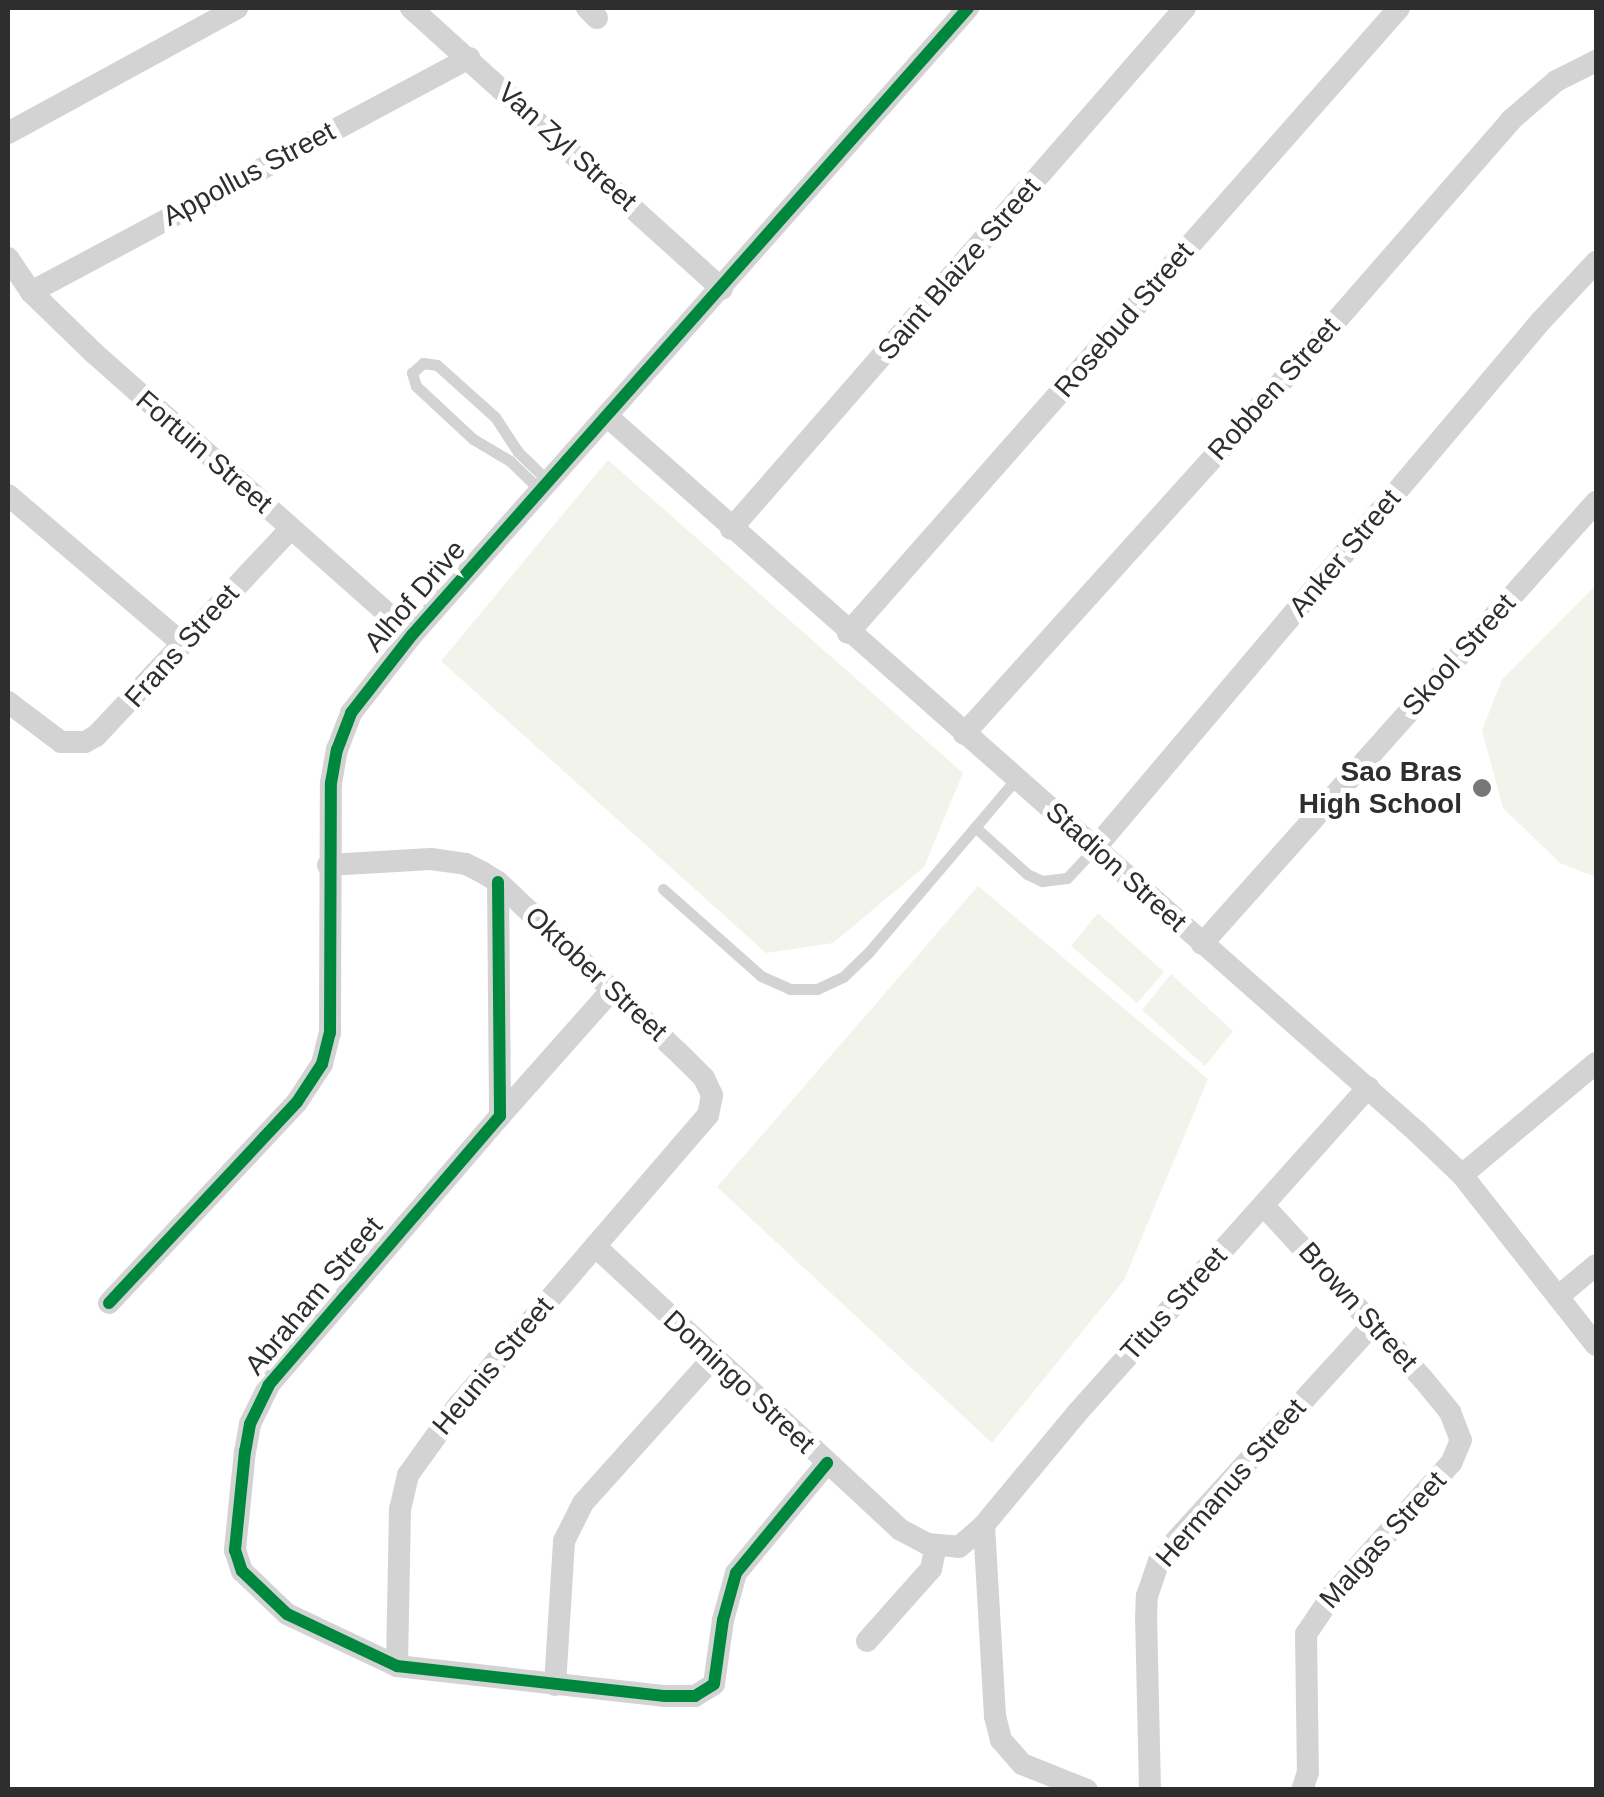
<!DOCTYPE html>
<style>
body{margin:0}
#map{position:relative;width:1604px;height:1797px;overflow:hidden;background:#fff;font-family:Helvetica,sans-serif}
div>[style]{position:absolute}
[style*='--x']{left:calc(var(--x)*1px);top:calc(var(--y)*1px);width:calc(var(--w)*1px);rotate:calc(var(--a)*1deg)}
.green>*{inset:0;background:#f2f4eb}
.service>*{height:11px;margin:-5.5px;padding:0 5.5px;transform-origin:5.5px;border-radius:5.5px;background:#d3d3d3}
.minor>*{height:22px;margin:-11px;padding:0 11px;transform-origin:11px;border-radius:11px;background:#d3d3d3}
.cycleway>*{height:12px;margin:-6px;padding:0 6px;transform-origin:6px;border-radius:6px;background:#00873e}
.dots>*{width:28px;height:28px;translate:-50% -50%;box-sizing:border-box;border:5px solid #fff;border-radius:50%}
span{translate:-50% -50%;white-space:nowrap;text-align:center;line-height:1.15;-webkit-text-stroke:10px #fff;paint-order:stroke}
.street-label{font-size:28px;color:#2e2e2e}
.poi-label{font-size:28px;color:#2e2e2e;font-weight:700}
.right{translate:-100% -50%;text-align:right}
.frame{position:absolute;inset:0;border:10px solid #2e2e2e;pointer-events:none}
</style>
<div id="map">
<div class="green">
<i style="clip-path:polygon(608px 460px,963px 773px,924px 867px,833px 943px,766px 953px,441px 661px)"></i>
<i style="clip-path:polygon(1596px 585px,1596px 877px,1560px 863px,1503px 808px,1482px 730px,1502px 680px)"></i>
<i style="clip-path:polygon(978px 886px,1208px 1079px,1124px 1280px,992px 1443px,717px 1187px)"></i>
<i style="clip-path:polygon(1098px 913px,1164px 972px,1137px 1003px,1071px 946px)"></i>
<i style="clip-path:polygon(1171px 974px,1233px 1031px,1205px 1066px,1142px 1010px)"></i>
</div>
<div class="service">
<i style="--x:541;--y:491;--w:43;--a:-135.9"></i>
<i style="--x:510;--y:461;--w:43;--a:-149.3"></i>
<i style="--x:473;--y:439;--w:78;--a:-137.1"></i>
<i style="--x:416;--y:386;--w:14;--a:-107"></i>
<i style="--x:412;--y:373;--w:15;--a:-42"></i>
<i style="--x:423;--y:363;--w:14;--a:8"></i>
<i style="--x:437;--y:365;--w:78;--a:41.9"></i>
<i style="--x:495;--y:417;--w:42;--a:56.7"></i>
<i style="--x:518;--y:452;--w:43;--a:44.1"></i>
<i style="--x:975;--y:827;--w:70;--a:42.1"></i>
<i style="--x:1027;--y:874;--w:17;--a:25"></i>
<i style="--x:1042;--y:881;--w:25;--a:-7"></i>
<i style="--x:1067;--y:878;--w:42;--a:-46.9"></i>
<i style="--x:663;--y:889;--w:131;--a:41.6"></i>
<i style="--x:761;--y:976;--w:32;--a:24"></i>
<i style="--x:790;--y:989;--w:27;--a:0"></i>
<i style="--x:817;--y:989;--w:29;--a:-25"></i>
<i style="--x:843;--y:977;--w:35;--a:-44"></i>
<i style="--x:868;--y:953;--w:228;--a:-49.6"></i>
</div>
<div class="minor">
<i style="--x:411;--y:8;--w:419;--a:42.1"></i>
<i style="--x:587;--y:8;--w:14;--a:45"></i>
<i style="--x:8;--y:133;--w:261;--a:-28.6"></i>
<i style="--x:8;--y:258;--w:41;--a:55.9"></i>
<i style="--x:31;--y:292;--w:88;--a:44.1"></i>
<i style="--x:94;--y:353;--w:425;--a:41.6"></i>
<i style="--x:31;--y:292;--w:497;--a:-28.1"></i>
<i style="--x:608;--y:417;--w:1078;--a:41.47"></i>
<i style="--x:1416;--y:1131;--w:64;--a:43.7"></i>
<i style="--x:1462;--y:1175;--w:216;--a:51.8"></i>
<i style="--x:8;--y:495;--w:228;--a:40.4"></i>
<i style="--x:731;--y:529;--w:691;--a:-48.93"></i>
<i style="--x:848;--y:633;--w:833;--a:-48.6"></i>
<i style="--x:8;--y:702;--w:66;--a:37"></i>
<i style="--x:61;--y:742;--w:24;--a:0"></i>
<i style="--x:85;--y:742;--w:13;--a:-29"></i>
<i style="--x:96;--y:736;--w:285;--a:-46.8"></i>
<i style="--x:964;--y:734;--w:535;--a:-47.96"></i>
<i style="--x:1322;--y:337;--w:288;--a:-48.9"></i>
<i style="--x:1511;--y:120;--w:60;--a:-40.9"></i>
<i style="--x:1556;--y:81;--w:45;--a:-26.6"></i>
<i style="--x:1096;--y:847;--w:689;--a:-49.77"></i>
<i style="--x:1541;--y:321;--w:81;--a:-47"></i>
<i style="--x:328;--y:865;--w:103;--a:-3.3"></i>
<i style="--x:431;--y:859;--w:35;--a:8"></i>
<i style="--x:466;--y:864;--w:18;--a:27"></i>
<i style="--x:482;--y:872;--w:19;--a:32"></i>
<i style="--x:498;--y:882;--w:256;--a:43.4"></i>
<i style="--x:684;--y:1058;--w:28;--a:45"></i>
<i style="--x:704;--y:1078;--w:19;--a:65"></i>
<i style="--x:712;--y:1095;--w:20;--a:101"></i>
<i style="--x:708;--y:1115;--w:381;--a:130.7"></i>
<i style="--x:459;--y:1404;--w:87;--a:125.7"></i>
<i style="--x:408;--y:1475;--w:35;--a:103"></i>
<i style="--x:400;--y:1509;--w:157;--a:91.1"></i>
<i style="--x:498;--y:882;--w:234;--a:89.5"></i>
<i style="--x:500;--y:1116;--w:355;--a:130.7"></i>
<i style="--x:269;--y:1385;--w:43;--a:116"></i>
<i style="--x:250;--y:1424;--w:27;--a:100"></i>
<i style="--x:245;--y:1451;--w:100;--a:95.8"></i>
<i style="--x:235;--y:1550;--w:22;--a:72"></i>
<i style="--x:242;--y:1571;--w:62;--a:43.7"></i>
<i style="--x:287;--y:1614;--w:122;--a:25.3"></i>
<i style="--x:397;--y:1666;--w:270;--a:6.4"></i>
<i style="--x:665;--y:1696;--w:30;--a:0"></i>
<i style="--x:695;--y:1696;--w:22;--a:-32"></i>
<i style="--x:714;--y:1684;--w:65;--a:-82"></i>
<i style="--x:723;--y:1620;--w:49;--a:-74.5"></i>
<i style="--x:736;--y:1573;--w:143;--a:-50.4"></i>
<i style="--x:1202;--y:944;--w:592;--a:-48.29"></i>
<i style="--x:500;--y:1116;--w:169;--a:-48.4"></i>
<i style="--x:1462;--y:1175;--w:175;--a:-39.9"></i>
<i style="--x:1263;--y:1205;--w:236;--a:47.4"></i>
<i style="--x:1423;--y:1379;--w:43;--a:50.7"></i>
<i style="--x:1450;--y:1412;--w:30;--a:69"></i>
<i style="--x:1461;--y:1440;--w:25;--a:113"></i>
<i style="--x:1451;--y:1463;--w:176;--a:132"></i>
<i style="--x:1333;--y:1594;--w:48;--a:124"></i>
<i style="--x:1306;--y:1634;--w:138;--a:89.2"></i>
<i style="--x:1308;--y:1772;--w:19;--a:108"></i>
<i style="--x:595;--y:1246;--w:417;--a:42.9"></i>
<i style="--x:901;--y:1530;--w:30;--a:28"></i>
<i style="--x:927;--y:1544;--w:32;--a:5"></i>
<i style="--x:959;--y:1547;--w:33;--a:-41"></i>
<i style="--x:1560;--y:1295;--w:47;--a:-39.8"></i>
<i style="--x:109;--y:1303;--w:275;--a:-46.9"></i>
<i style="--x:297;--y:1102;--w:45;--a:-56.7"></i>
<i style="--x:322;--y:1064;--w:32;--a:-76"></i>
<i style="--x:330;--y:1033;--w:250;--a:-89.8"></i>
<i style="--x:331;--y:783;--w:34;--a:-80"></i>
<i style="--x:337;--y:750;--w:40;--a:-69"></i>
<i style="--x:351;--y:713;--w:99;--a:-52"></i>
<i style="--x:412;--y:635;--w:838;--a:-48.43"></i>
<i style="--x:867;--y:1641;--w:96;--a:-48.4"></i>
<i style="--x:931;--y:1569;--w:24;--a:-78"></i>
<i style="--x:555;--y:1685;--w:144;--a:-86.4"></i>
<i style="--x:564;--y:1541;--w:42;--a:-63.4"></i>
<i style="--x:583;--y:1503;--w:195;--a:-48.1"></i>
<i style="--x:1087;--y:1790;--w:70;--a:-158.2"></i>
<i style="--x:1022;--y:1764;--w:32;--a:-131"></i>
<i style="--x:1001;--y:1740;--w:25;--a:-104"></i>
<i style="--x:995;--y:1716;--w:191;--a:-93.3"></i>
<i style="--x:984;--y:1525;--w:146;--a:-50.3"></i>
<i style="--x:1077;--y:1413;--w:437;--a:-48.2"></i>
<i style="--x:1150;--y:1790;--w:171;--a:-91.3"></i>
<i style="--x:1146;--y:1619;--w:23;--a:-88"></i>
<i style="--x:1147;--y:1596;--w:40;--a:-71.1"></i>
<i style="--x:1160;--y:1558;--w:319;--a:-47.7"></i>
</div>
<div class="cycleway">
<i style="--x:498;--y:882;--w:234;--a:89.5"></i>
<i style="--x:500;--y:1116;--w:355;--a:130.7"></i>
<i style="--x:269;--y:1385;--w:43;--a:116"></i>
<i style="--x:250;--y:1424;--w:27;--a:100"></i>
<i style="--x:245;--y:1451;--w:100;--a:95.8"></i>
<i style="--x:235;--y:1550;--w:22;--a:72"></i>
<i style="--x:242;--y:1571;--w:62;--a:43.7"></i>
<i style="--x:287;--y:1614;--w:122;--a:25.3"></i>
<i style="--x:397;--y:1666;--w:270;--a:6.4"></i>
<i style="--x:665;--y:1696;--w:30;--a:0"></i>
<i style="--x:695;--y:1696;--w:22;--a:-32"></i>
<i style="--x:714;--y:1684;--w:65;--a:-82"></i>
<i style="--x:723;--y:1620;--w:49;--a:-74.5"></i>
<i style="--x:736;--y:1573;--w:143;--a:-50.4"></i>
<i style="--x:109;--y:1303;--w:275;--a:-46.9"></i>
<i style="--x:297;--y:1102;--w:45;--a:-56.7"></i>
<i style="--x:322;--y:1064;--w:32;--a:-76"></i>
<i style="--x:330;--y:1033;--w:250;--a:-89.8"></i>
<i style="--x:331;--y:783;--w:34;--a:-80"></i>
<i style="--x:337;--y:750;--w:40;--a:-69"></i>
<i style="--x:351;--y:713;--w:99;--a:-52"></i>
<i style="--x:412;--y:635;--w:838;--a:-48.43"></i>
</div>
<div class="dots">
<i style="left:1482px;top:788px;background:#777"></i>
</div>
<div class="street-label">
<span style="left:567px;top:147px;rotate:42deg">Van Zyl Street</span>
<span style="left:249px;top:174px;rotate:-28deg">Appollus Street</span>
<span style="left:959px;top:269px;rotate:-49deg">Saint Blaize Street</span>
<span style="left:1124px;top:320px;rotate:-49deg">Rosebud Street</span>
<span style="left:1274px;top:389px;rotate:-48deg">Robben Street</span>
<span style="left:204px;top:452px;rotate:41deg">Fortuin Street</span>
<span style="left:1345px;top:553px;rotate:-50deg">Anker Street</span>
<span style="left:415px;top:596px;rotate:-49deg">Alhof Drive</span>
<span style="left:182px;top:646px;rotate:-48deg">Frans Street</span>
<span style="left:1459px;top:655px;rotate:-48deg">Skool Street</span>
<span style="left:1116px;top:867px;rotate:42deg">Stadion Street</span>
<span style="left:596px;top:974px;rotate:43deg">Oktober Street</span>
<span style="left:314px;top:1296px;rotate:-50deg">Abraham Street</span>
<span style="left:1174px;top:1304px;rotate:-48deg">Titus Street</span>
<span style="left:1358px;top:1307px;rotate:48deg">Brown Street</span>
<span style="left:493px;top:1366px;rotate:-50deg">Heunis Street</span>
<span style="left:739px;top:1382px;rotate:43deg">Domingo Street</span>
<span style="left:1231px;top:1483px;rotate:-49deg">Hermanus Street</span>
<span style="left:1383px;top:1540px;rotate:-48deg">Malgas Street</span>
</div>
<div class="poi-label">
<span class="right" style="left:1462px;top:788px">Sao Bras<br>High School</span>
</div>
<div class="frame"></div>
</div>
